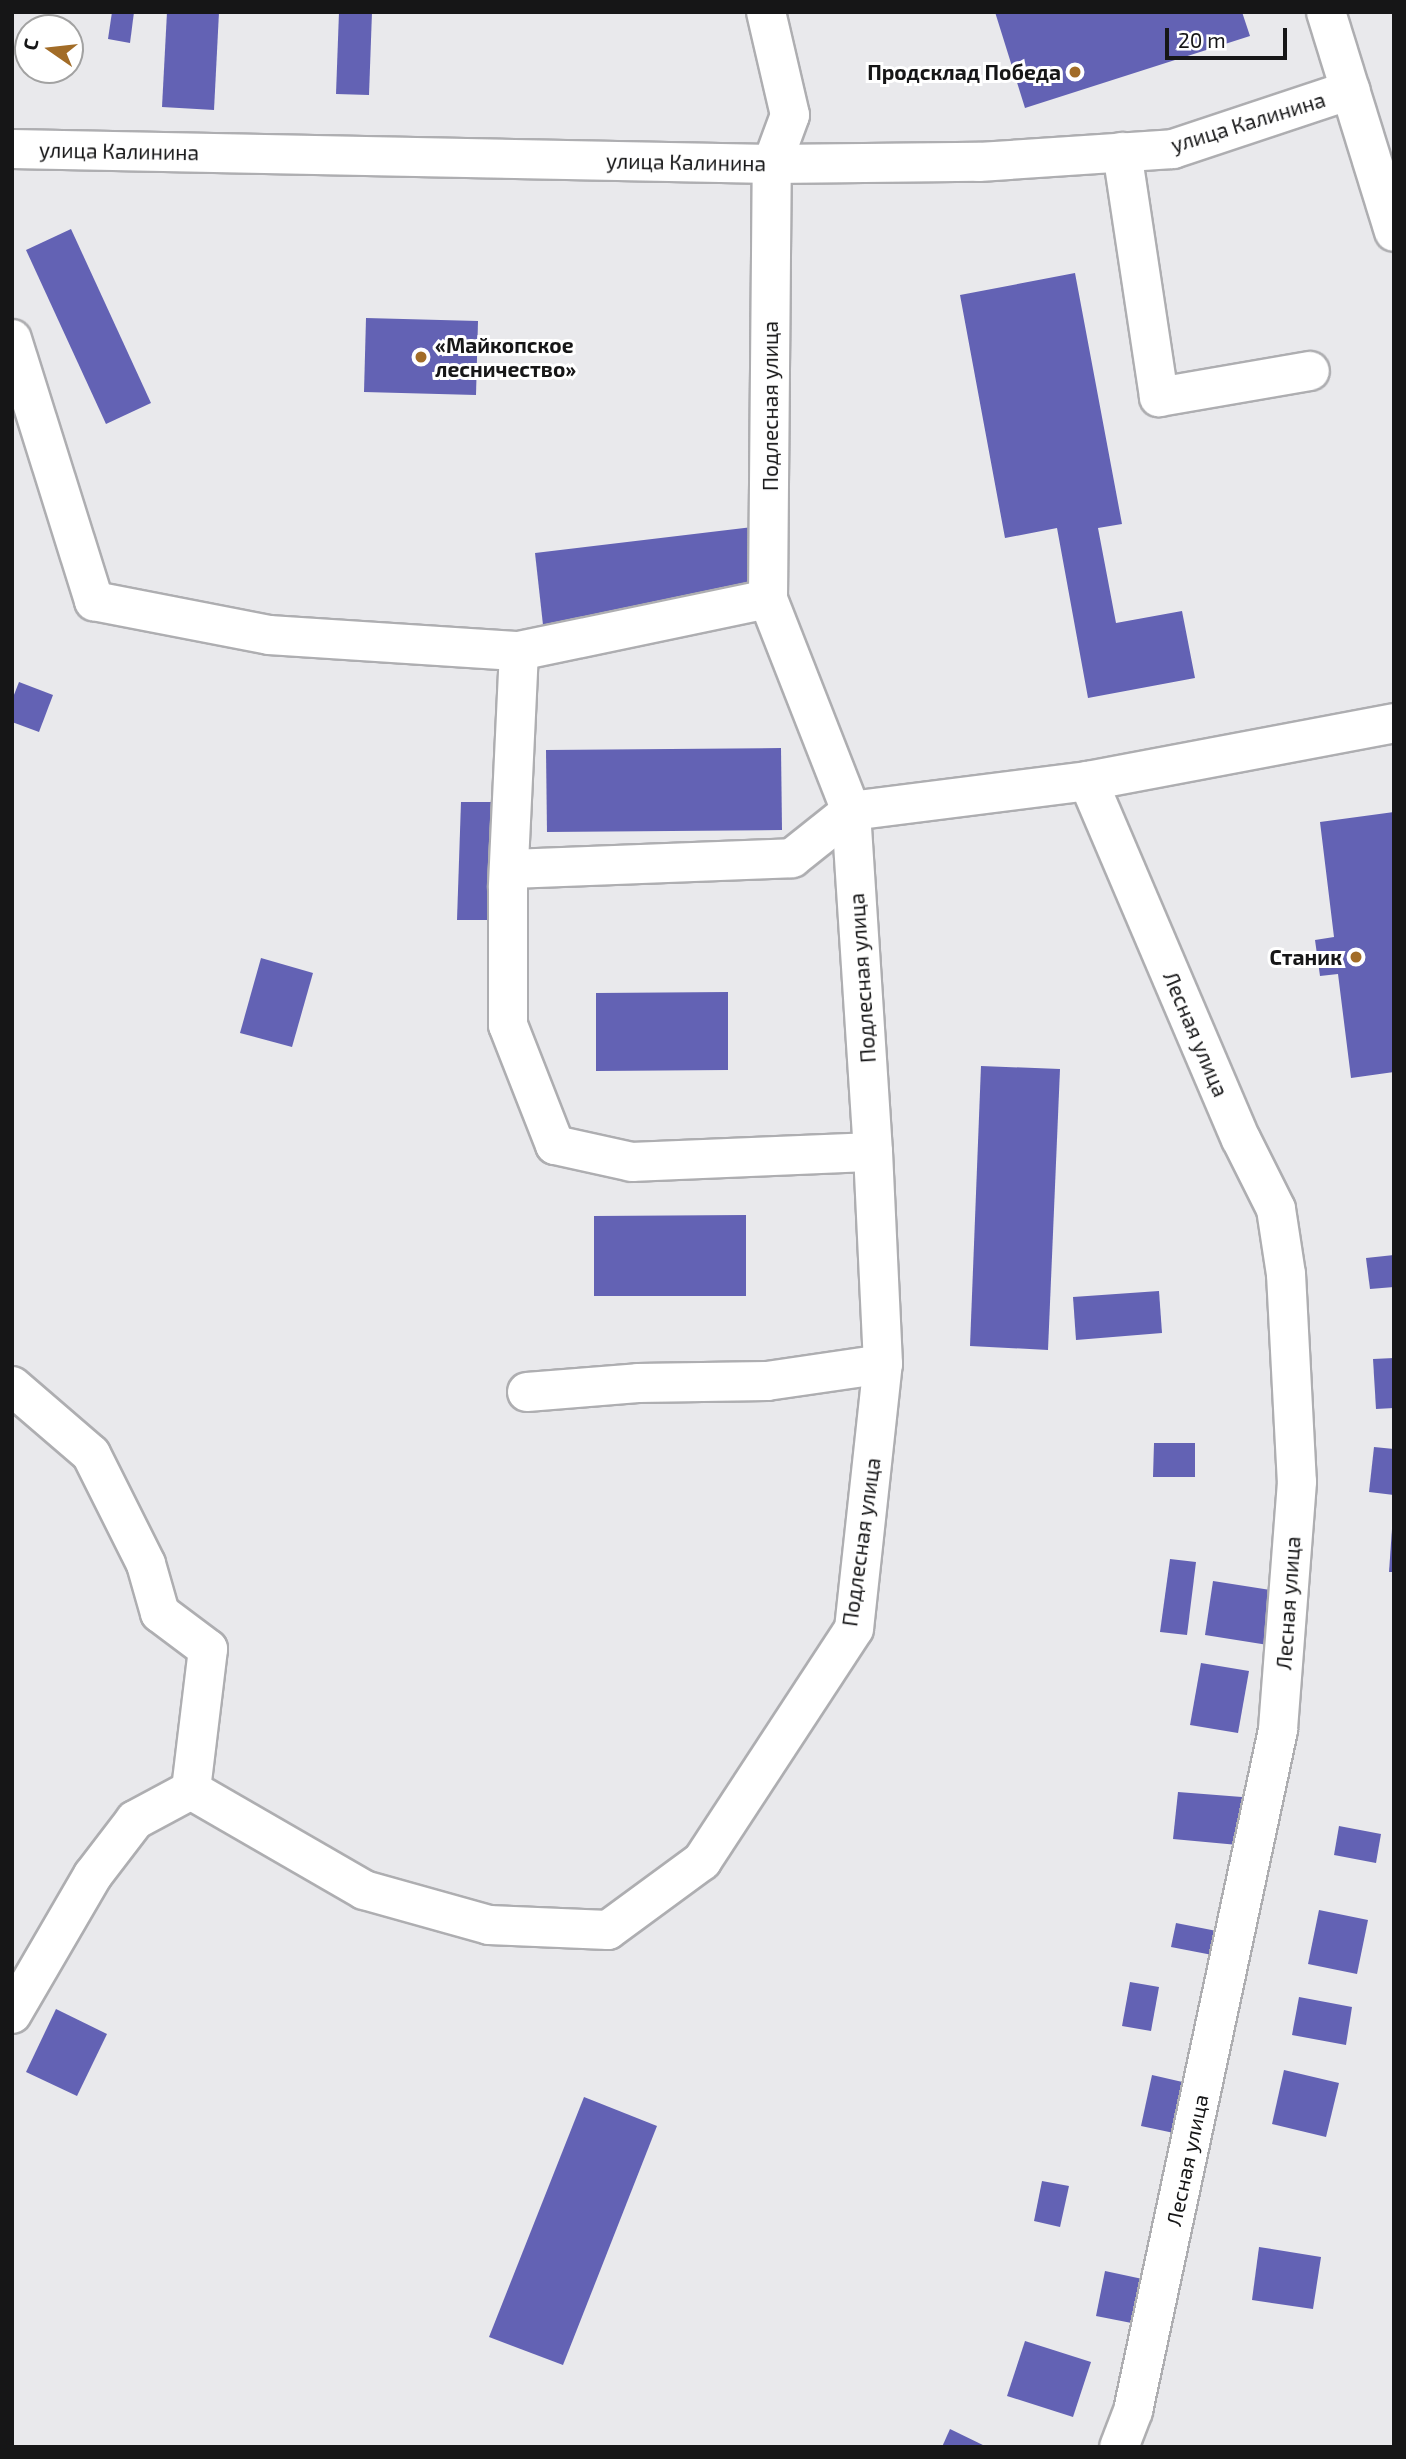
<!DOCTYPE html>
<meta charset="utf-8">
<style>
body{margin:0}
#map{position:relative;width:1406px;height:2459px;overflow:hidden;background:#e9e9ec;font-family:"Exo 2",sans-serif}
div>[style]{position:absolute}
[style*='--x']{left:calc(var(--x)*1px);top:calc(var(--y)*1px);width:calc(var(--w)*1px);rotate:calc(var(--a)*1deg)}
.building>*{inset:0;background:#6362b4}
.roads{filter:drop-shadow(2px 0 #aeaeb1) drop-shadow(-2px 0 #aeaeb1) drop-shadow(0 2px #aeaeb1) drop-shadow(0 -2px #aeaeb1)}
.minor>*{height:38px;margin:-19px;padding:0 19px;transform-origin:19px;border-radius:19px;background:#fff}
.major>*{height:38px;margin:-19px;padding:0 19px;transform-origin:19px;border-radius:19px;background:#fff}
.dots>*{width:19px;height:19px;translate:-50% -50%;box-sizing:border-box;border:4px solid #fff;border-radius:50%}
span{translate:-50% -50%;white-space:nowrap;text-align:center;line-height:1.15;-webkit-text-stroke:6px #fff;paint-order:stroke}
.poi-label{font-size:21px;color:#161617;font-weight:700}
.right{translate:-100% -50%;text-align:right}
.left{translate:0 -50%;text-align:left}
.street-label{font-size:21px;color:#161617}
.frame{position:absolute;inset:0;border:14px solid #161617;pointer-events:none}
.north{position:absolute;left:14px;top:14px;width:70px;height:70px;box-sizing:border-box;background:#fff;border:2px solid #a2a2a2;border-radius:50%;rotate:284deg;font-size:19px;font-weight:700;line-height:28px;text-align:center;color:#161617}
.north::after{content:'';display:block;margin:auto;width:24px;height:32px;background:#a26c27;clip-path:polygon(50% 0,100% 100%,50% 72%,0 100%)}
.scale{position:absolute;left:1165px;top:28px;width:122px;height:32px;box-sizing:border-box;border:4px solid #161617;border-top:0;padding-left:9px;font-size:21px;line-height:24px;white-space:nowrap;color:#161617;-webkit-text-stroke:5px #fff;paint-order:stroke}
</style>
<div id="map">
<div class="building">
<i style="clip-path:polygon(112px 12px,134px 12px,130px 43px,108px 39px)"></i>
<i style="clip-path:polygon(167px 12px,219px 12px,214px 110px,162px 107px)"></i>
<i style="clip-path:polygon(339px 12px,372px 12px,369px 95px,336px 94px)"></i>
<i style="clip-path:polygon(995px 12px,1242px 12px,1250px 36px,1025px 108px)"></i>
<i style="clip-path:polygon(71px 229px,151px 403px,106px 424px,26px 250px)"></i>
<i style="clip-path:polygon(1075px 273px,1122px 524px,1098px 528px,1116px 623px,1182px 611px,1195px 678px,1088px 698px,1057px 528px,1005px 538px,960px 295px)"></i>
<i style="clip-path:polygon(366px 318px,478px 321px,476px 395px,364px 392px)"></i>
<i style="clip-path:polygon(761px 526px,768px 599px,543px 625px,535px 553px)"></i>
<i style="clip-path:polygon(19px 682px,53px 695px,39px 732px,12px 722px,12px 700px)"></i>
<i style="clip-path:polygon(781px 748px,782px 830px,547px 832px,546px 750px)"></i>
<i style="clip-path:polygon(461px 802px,491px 802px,487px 920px,457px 920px)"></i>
<i style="clip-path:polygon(1394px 812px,1394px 1072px,1351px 1078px,1338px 974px,1320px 976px,1315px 940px,1334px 937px,1320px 822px)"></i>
<i style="clip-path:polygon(261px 958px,313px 973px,292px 1047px,240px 1033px)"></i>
<i style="clip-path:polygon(728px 992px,728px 1070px,596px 1071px,596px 993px)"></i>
<i style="clip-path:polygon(981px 1066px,1060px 1069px,1048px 1350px,970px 1346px)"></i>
<i style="clip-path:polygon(746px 1215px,746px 1296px,594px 1296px,594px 1216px)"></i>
<i style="clip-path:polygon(1394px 1255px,1394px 1287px,1370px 1289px,1366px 1258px)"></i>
<i style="clip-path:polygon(1159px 1291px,1162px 1333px,1076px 1340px,1073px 1297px)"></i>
<i style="clip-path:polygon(1394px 1358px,1394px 1408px,1376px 1409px,1373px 1359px)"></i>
<i style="clip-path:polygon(1154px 1443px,1195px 1443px,1195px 1477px,1153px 1477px)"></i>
<i style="clip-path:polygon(1374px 1447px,1394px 1449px,1394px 1495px,1369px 1492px)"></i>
<i style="clip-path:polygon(1392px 1529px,1394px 1530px,1394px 1572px,1389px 1572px)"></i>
<i style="clip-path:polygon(1170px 1559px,1196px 1562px,1187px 1635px,1160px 1632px)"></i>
<i style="clip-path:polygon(1213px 1581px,1276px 1591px,1268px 1645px,1205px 1635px)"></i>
<i style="clip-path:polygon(1201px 1663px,1249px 1671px,1238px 1733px,1190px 1725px)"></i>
<i style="clip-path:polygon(1178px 1792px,1242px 1797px,1238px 1845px,1173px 1839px)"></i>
<i style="clip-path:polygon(1339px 1826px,1381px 1834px,1376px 1863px,1334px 1855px)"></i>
<i style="clip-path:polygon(1319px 1910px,1368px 1920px,1357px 1974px,1308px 1964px)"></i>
<i style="clip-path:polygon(1176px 1923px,1237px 1935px,1233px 1959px,1171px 1947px)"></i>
<i style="clip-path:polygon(1130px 1982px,1159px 1987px,1151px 2031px,1122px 2026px)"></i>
<i style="clip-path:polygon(1299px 1997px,1352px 2007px,1346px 2045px,1292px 2035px)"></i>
<i style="clip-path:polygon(56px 2009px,107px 2034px,77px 2096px,26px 2072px)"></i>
<i style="clip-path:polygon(1284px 2070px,1339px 2083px,1326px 2137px,1272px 2124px)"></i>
<i style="clip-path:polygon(1152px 2075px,1200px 2086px,1188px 2136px,1141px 2126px)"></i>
<i style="clip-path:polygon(584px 2097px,657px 2126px,563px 2365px,489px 2337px)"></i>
<i style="clip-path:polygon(1042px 2181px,1069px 2186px,1060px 2227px,1034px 2221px)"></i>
<i style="clip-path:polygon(1259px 2247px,1321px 2257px,1313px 2309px,1252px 2300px)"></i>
<i style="clip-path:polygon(1105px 2271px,1166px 2284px,1157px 2328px,1096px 2316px)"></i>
<i style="clip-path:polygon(1025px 2341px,1091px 2362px,1073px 2417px,1007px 2396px)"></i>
<i style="clip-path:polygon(950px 2429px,987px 2447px,942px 2447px)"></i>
</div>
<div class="roads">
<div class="minor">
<i style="--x:12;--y:149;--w:760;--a:1.13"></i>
<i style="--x:772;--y:164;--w:207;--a:-0.6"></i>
<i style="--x:979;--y:162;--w:194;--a:-3.8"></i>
<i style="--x:1173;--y:149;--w:187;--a:-18.4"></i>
<i style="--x:1122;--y:152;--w:248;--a:81.4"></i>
<i style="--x:1159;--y:397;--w:153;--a:-9.8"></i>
<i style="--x:12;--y:339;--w:275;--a:72.6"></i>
<i style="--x:94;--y:601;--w:178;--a:11"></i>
<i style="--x:269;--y:635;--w:251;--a:3.7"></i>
<i style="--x:768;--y:599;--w:254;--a:168.2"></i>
<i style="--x:519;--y:651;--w:237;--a:92.7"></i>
<i style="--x:508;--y:888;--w:137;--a:90"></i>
<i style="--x:508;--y:1025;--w:129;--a:68.6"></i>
<i style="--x:555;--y:1145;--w:79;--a:12.4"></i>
<i style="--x:632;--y:1162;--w:241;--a:-2.4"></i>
<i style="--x:1088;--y:781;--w:389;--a:66.9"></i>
<i style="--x:1241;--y:1139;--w:78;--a:63.4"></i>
<i style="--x:1276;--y:1209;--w:66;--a:81.3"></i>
<i style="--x:1286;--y:1274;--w:208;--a:87"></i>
<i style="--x:1297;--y:1482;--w:249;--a:94.4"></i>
<i style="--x:1278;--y:1730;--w:696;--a:102.02"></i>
<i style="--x:1133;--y:2411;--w:39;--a:111"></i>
<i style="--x:510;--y:869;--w:282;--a:-2.2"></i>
<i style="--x:792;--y:858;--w:75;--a:-38.5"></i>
<i style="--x:851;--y:811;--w:239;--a:-7.2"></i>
<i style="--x:1088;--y:781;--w:311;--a:-10.7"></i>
<i style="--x:12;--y:1386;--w:104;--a:40.7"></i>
<i style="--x:91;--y:1454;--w:123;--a:63.4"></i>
<i style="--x:146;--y:1564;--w:51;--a:74.1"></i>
<i style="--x:160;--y:1613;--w:60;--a:36.9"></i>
<i style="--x:208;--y:1649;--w:142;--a:96.9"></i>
<i style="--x:191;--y:1790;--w:200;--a:30"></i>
<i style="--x:364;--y:1890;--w:130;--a:15.6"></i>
<i style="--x:489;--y:1925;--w:119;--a:2.4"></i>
<i style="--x:608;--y:1930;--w:117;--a:-36.3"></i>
<i style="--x:702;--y:1861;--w:277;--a:-56.8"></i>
<i style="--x:854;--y:1629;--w:267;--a:-83.8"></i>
<i style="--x:883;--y:1364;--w:212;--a:-92.7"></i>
<i style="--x:873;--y:1152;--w:342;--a:-93.7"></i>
<i style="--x:851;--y:811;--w:228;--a:-111.4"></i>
<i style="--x:768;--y:599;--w:435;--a:-89.5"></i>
<i style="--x:772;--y:164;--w:52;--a:-69.8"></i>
<i style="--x:790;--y:115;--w:106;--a:-103.1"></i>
<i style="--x:527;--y:1392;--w:111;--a:-4.6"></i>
<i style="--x:638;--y:1383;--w:129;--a:-0.9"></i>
<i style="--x:767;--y:1381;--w:117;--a:-8.3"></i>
<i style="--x:12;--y:2014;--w:161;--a:-59.8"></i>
<i style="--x:93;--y:1875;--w:69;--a:-52.6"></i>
<i style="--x:135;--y:1820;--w:64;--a:-28.2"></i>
</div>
<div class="major">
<i style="--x:1326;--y:12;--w:230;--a:72.8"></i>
</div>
</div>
<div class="dots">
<i style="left:1075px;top:72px;background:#a26c27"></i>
<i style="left:421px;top:357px;background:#a26c27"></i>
<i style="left:1356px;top:957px;background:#a26c27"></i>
</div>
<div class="poi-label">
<span class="right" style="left:1061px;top:72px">Продсклад Победа</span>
<span class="left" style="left:435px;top:357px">«Майкопское<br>лесничество»</span>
<span class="right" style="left:1342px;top:957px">Станик</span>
</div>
<div class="street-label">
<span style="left:1248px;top:122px;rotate:-17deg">улица Калинина</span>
<span style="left:119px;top:151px;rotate:1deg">улица Калинина</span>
<span style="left:686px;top:162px;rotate:1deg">улица Калинина</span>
<span style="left:770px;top:406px;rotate:-90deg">Подлесная улица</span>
<span style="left:862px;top:978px;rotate:-94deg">Подлесная улица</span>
<span style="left:1196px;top:1034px;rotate:67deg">Лесная улица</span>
<span style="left:861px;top:1542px;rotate:-82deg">Подлесная улица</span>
<span style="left:1288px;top:1603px;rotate:-86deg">Лесная улица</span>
<span style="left:1187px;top:2160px;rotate:-78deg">Лесная улица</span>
</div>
<div class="frame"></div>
<div class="north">С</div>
<div class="scale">20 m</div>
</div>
